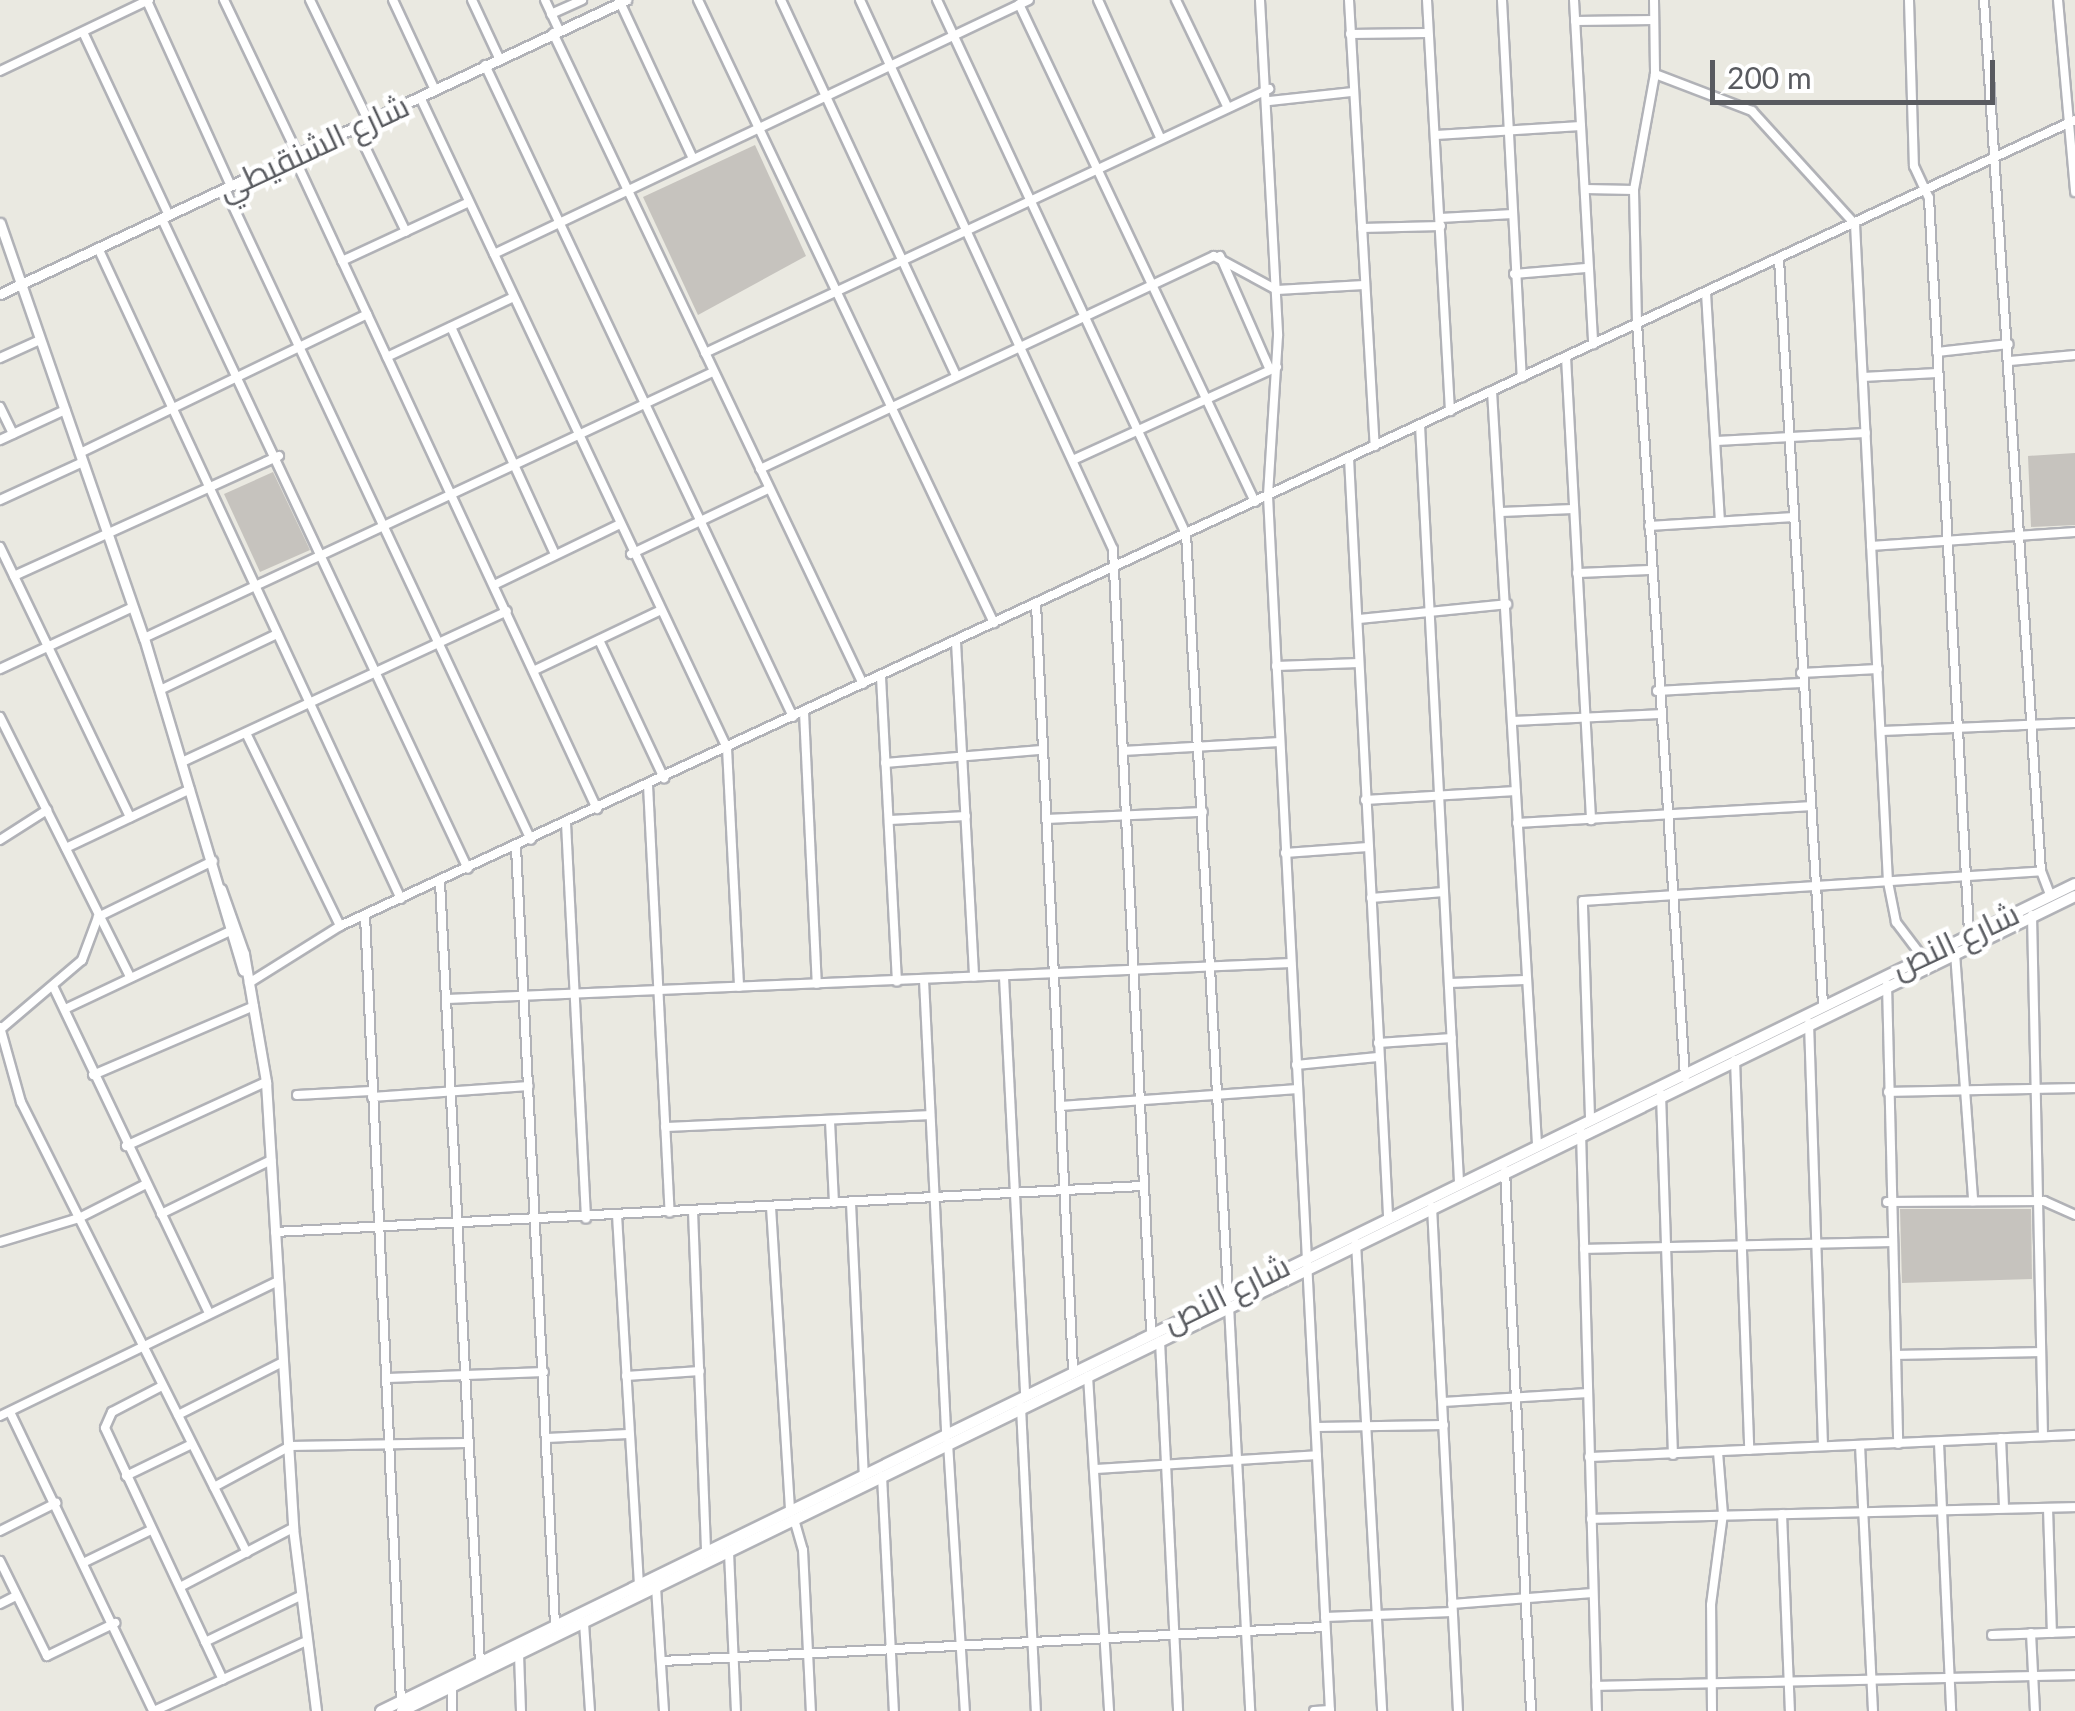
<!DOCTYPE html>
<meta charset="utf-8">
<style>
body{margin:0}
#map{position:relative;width:2075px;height:1711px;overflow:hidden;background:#eae9e1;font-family:Lato,Cairo,sans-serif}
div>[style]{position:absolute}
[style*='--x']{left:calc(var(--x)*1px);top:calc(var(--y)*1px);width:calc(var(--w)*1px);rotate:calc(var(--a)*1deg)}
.building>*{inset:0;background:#c6c3be}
.roads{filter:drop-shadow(2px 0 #b1b2b7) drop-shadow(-2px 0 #b1b2b7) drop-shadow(0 2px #b1b2b7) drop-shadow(0 -2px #b1b2b7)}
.minor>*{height:8px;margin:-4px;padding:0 4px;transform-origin:4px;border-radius:4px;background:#fff}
.tertiary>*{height:9px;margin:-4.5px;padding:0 4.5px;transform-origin:4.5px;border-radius:4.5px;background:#fff}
.secondary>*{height:10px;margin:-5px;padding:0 5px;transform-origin:5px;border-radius:5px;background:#fff}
span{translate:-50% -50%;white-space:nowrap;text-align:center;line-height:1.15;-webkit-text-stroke:9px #fff;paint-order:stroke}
.street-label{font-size:32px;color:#595b60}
.scale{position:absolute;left:1710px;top:60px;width:285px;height:45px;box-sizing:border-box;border:5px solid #595b60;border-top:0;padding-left:12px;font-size:30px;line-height:35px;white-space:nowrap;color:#595b60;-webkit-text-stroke:8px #fff;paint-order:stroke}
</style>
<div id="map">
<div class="building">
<i style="clip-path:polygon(755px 145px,806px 256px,698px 315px,643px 197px)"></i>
<i style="clip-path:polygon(2075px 453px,2075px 525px,2031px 527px,2028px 456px)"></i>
<i style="clip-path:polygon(273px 472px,310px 550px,260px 572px,224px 494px)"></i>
<i style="clip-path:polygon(1900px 1209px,2031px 1209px,2032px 1279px,1902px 1283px)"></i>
</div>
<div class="roads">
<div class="minor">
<i style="--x:224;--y:0;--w:172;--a:64.5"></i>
<i style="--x:310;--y:0;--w:136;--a:64.2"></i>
<i style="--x:393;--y:0;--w:99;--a:65"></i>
<i style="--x:472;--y:0;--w:64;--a:65"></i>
<i style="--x:545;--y:0;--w:33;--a:65"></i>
<i style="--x:619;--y:0;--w:175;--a:65"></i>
<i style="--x:698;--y:0;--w:690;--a:64.59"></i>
<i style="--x:781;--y:0;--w:414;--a:65"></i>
<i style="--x:860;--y:0;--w:604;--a:65.26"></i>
<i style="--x:1113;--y:549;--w:782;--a:87.21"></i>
<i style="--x:937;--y:0;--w:589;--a:65"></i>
<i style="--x:1186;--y:534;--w:759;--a:86.83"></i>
<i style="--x:1098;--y:0;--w:150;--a:65.7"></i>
<i style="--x:1176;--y:0;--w:118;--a:64.3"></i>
<i style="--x:1260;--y:0;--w:336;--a:86.9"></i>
<i style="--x:1278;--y:336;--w:160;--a:93.6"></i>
<i style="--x:1268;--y:496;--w:1217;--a:87.08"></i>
<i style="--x:1349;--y:0;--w:447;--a:86.7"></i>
<i style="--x:1427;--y:0;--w:412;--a:86.8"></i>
<i style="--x:1502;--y:0;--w:378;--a:87"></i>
<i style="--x:1574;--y:0;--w:345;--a:86.8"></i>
<i style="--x:1654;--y:0;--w:74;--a:89.2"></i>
<i style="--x:1655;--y:74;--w:118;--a:100.3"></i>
<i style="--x:1634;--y:190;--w:133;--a:88.7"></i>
<i style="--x:1637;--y:323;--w:756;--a:86.36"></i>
<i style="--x:1909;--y:0;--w:166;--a:88.3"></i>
<i style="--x:1914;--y:166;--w:35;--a:65"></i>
<i style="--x:1929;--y:198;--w:736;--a:86.88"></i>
<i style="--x:1984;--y:0;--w:873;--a:86.26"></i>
<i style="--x:2041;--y:871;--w:26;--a:69"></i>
<i style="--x:2058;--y:0;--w:193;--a:84.9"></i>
<i style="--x:147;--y:1;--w:203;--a:65.6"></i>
<i style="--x:1019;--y:4;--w:551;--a:64.64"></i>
<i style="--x:551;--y:14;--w:34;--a:-24"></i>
<i style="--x:1575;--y:21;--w:79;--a:-0.7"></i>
<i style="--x:83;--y:32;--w:203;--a:64.9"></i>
<i style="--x:553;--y:33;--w:721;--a:64.54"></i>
<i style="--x:1350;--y:34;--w:78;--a:-0.7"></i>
<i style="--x:485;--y:65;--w:721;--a:64.71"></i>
<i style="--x:0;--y:71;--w:165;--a:-25.5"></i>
<i style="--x:1655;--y:74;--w:104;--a:20.9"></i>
<i style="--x:1752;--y:111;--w:153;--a:47.7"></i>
<i style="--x:1855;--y:224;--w:659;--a:87.13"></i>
<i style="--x:1888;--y:882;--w:41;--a:78.7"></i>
<i style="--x:1896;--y:922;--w:41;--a:52.9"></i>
<i style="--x:420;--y:97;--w:720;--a:64.75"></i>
<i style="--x:727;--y:748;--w:239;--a:87.1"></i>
<i style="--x:1269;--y:101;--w:83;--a:-6.2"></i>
<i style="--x:356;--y:128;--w:115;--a:64.3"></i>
<i style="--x:1436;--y:135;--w:145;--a:-3.6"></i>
<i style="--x:294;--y:157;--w:719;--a:65.07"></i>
<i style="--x:225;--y:189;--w:719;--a:64.82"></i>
<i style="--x:1585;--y:189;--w:49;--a:1.2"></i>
<i style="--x:1440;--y:218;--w:73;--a:-3.1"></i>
<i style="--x:162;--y:219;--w:718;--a:64.79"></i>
<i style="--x:1362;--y:228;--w:79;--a:-1.5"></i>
<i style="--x:98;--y:248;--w:718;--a:65.04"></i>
<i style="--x:494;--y:254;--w:592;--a:-25.4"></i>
<i style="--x:1220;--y:256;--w:124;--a:66.3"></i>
<i style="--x:1779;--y:259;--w:746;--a:86.62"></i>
<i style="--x:342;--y:261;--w:140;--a:-24.9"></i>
<i style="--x:1514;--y:274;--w:72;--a:-4.8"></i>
<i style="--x:1706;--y:293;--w:228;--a:86.5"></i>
<i style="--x:451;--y:327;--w:250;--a:65.4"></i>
<i style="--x:1937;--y:352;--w:72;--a:-6.3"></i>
<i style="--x:705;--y:353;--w:623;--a:-25.08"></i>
<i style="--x:387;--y:357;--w:140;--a:-25.3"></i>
<i style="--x:1566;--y:357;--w:464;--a:86.9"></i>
<i style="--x:0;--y:358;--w:44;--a:-24.2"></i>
<i style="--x:2010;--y:361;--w:65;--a:-5.3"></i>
<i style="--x:1863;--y:377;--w:74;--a:-3.1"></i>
<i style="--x:1492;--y:391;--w:753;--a:86.58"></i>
<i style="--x:0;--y:407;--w:30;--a:64"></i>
<i style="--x:1420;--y:425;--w:757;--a:87.05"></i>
<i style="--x:0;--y:440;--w:72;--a:-24.8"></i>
<i style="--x:1716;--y:441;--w:150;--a:-3.1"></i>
<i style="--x:80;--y:453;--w:319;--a:-25.8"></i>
<i style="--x:1349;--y:458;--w:759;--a:87.05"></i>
<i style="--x:1075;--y:459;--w:222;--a:-24.5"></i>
<i style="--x:760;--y:469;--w:501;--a:-25.13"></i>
<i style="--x:1214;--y:256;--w:72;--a:28.4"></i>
<i style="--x:1277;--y:290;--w:87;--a:-3.3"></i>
<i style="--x:0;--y:500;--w:91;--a:-24.6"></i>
<i style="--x:1501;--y:512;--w:72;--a:-2.4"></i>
<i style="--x:1649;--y:526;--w:145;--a:-3.6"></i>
<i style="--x:1871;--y:546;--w:204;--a:-3.9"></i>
<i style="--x:0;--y:547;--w:300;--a:64.3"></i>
<i style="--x:631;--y:554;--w:152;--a:-25.4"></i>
<i style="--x:1577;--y:573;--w:74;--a:-2.3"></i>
<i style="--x:14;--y:576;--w:291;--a:-24.4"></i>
<i style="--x:494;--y:585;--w:138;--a:-25.8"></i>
<i style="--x:1036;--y:604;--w:766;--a:87.23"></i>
<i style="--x:1358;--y:619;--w:150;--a:-5.7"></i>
<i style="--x:144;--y:638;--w:628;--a:-25.06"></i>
<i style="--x:599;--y:640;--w:153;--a:64.8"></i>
<i style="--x:956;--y:642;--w:335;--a:86.9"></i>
<i style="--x:1276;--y:666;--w:83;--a:-2.1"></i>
<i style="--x:0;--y:669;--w:147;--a:-25"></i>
<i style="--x:535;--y:670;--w:137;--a:-25.4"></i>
<i style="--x:1801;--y:673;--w:77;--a:-3"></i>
<i style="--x:881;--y:677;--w:305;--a:87"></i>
<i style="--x:160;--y:690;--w:130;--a:-25.6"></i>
<i style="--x:1657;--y:691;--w:145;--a:-3.2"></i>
<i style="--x:804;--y:712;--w:272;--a:87.3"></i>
<i style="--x:0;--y:717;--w:291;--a:63.4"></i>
<i style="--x:1513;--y:721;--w:146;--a:-2.7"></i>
<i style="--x:1882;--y:731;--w:193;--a:-2.4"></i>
<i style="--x:246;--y:733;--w:215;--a:64"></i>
<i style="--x:1123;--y:751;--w:157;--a:-3.3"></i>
<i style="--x:182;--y:762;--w:358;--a:-24.9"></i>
<i style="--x:885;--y:763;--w:157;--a:-4.8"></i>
<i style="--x:648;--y:785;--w:428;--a:87.1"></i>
<i style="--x:1365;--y:800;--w:151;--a:-3.4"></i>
<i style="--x:1046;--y:819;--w:157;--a:-2.6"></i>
<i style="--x:890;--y:820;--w:76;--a:-3"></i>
<i style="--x:566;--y:823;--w:396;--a:87.1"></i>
<i style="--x:1517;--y:823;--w:292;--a:-3.3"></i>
<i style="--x:0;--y:840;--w:56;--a:-32.6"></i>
<i style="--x:516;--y:847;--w:779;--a:87.13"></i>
<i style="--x:66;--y:848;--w:137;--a:-25.4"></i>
<i style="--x:1285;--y:853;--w:83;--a:-4.1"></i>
<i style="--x:440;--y:882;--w:783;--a:87.07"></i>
<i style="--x:1371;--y:898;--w:73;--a:-4.7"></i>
<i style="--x:365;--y:915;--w:788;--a:87.38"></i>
<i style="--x:2032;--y:915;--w:521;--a:88.79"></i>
<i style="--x:1955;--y:953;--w:249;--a:85.8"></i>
<i style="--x:1004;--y:977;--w:418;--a:87.1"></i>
<i style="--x:924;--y:980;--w:454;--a:87.2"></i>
<i style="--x:249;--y:983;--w:107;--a:-32.1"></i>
<i style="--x:340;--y:926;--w:1913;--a:-24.92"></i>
<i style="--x:1449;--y:983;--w:76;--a:-2.3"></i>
<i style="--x:1887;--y:984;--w:460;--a:88.6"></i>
<i style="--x:53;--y:986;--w:362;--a:64.5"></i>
<i style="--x:447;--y:999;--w:845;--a:-2.44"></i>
<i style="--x:65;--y:1009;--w:183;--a:-25.3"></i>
<i style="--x:1809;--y:1023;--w:423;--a:88.1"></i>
<i style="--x:0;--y:1027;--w:78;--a:74.4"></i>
<i style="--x:21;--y:1102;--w:504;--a:63.38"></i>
<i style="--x:1;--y:1029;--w:106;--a:-40.4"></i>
<i style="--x:82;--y:960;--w:46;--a:-69.6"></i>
<i style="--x:98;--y:917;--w:128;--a:-26"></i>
<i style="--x:1378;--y:1043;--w:74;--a:-3.9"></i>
<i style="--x:1735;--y:1060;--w:390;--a:87.9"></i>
<i style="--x:1296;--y:1065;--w:82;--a:-5.6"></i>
<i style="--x:93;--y:1075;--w:175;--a:-23.2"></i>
<i style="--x:1888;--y:1092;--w:187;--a:-1.2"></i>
<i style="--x:1661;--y:1094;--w:361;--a:88.1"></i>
<i style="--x:297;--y:1095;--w:74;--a:-3.1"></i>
<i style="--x:372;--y:1097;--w:157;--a:-4"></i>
<i style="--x:1061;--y:1106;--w:237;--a:-4.1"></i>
<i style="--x:1590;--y:1117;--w:216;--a:-91.9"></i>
<i style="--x:1583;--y:901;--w:459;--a:-3.7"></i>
<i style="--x:830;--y:1121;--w:82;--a:87.2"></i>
<i style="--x:665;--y:1127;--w:263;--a:-2.6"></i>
<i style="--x:1581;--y:1132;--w:579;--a:88.42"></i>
<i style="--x:126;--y:1146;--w:154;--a:-24.6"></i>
<i style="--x:1505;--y:1171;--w:541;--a:87.24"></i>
<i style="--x:1887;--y:1202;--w:157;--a:-0.4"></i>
<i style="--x:2044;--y:1201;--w:34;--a:24"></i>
<i style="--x:851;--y:1203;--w:271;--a:87.3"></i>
<i style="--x:771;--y:1207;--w:305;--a:86.4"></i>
<i style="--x:1432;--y:1207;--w:505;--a:87.05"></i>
<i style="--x:693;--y:1211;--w:342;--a:87.8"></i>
<i style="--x:161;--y:1214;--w:123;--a:-26.1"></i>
<i style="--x:617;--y:1215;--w:372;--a:86.6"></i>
<i style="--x:275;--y:1232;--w:867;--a:-3.04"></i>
<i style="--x:0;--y:1242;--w:83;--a:-16.9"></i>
<i style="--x:79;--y:1218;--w:75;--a:-26.9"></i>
<i style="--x:1356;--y:1243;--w:469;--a:86.8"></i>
<i style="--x:1584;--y:1249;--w:305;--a:-1.3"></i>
<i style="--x:1229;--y:1306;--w:406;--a:87"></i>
<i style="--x:1160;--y:1341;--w:370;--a:87.2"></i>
<i style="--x:1897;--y:1355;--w:142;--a:-1.2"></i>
<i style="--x:626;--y:1376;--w:74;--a:-3.9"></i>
<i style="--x:1088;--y:1376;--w:336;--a:86.4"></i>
<i style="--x:388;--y:1378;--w:156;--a:-2.2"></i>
<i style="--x:162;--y:1386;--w:56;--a:152.5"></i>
<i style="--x:112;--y:1412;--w:17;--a:114"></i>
<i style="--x:105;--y:1428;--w:278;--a:64.9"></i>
<i style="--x:1443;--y:1402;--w:145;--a:-3.6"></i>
<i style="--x:1021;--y:1407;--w:304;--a:87.2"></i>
<i style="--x:10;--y:1412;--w:331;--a:64.4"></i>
<i style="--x:178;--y:1415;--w:118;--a:-26.8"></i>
<i style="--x:0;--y:1416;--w:309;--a:-25.9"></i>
<i style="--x:1316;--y:1427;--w:128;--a:-0.9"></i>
<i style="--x:546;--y:1438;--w:83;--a:-2.8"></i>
<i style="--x:2001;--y:1438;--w:69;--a:87.5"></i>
<i style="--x:948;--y:1443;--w:269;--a:86.4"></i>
<i style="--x:1939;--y:1443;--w:268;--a:87.4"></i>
<i style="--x:1860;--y:1445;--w:266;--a:87.2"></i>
<i style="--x:1589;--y:1457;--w:486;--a:-2.6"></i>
<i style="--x:1096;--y:1469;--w:221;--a:-3.6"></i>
<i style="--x:126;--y:1476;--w:73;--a:-25.9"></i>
<i style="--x:882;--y:1476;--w:235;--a:87.1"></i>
<i style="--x:214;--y:1487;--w:86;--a:-28.3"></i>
<i style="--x:290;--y:1446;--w:177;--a:-1"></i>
<i style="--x:2048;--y:1508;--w:125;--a:88.2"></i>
<i style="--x:1782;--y:1514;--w:197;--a:87.7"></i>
<i style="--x:794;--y:1519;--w:32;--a:74"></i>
<i style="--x:803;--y:1550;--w:161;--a:87.2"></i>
<i style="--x:1591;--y:1519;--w:484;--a:-1.4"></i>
<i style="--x:0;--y:1531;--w:63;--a:-26.6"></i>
<i style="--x:729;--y:1552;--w:159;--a:87.5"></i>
<i style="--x:0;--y:1561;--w:106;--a:63.7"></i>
<i style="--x:47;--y:1656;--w:76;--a:-25.9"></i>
<i style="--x:85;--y:1562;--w:73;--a:-25.9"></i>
<i style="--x:180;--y:1587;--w:127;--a:-27.6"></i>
<i style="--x:656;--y:1587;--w:124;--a:86.3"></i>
<i style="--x:0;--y:1604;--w:18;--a:-27"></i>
<i style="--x:1452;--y:1604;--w:141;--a:-4.5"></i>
<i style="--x:1325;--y:1617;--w:127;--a:-2.3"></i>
<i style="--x:584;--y:1623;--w:88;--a:86.1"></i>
<i style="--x:2031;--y:1633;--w:78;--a:87.1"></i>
<i style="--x:1992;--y:1635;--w:83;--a:-2.1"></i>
<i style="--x:205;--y:1642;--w:106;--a:-25.8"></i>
<i style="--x:519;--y:1654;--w:57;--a:88"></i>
<i style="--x:662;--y:1661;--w:664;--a:-2.94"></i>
<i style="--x:1596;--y:1686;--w:479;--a:-1.3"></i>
<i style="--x:452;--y:1687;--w:24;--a:90"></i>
<i style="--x:154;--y:1711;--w:165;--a:-24.7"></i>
<i style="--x:1314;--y:1711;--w:16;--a:-4"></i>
<i style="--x:1712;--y:1711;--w:106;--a:-90.5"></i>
<i style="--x:1711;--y:1605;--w:92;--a:-82.5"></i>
<i style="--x:1723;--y:1514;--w:62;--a:-94.6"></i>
</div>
<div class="tertiary">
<i style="--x:0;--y:223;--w:439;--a:70.9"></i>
<i style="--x:144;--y:638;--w:347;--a:73.4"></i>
<i style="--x:0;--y:294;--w:692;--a:-25.16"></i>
<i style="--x:221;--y:889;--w:69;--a:70.5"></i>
<i style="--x:244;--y:954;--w:130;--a:80.2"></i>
<i style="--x:266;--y:1082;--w:447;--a:86.5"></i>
<i style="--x:293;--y:1528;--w:184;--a:82.8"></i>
</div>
<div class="secondary">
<i style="--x:381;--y:1711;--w:1885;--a:-26.02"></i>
<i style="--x:402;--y:1711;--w:1861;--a:-25.97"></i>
</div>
</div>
<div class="street-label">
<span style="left:313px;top:147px;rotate:-25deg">شارع الشنقيطي</span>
<span style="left:1955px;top:940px;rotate:-25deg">شارع النص</span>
<span style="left:1226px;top:1293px;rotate:-26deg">شارع النص</span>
</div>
<div class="scale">200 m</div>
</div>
